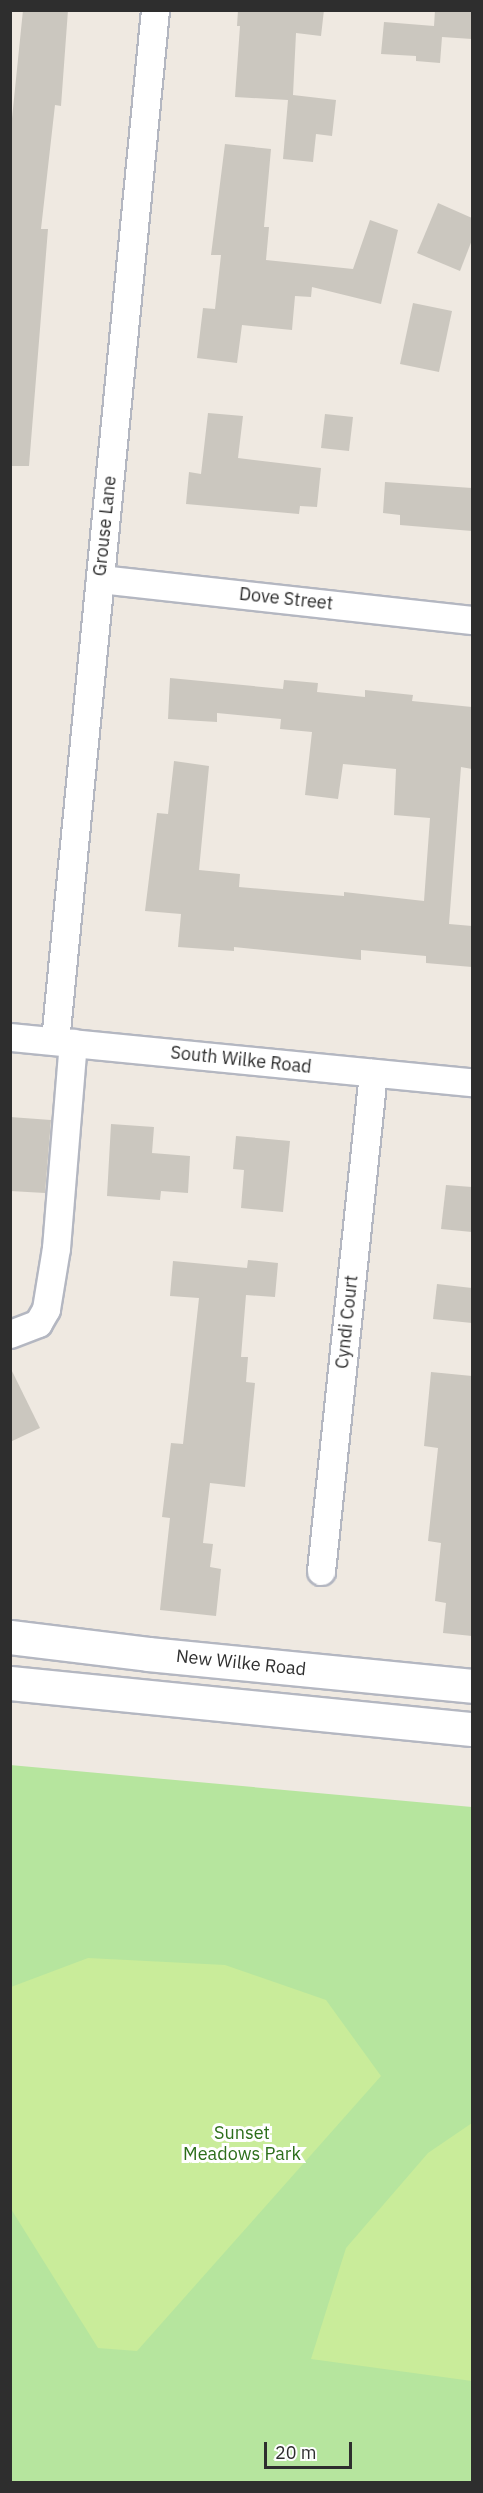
<!DOCTYPE html>
<style>
body{margin:0}
#map{position:relative;width:483px;height:2493px;overflow:hidden;background:#efe9e1;font-family:"IBM Plex Sans",sans-serif}
div>[style]{position:absolute}
[style*='--x']{left:calc(var(--x)*1px);top:calc(var(--y)*1px);width:calc(var(--w)*1px);rotate:calc(var(--a)*1deg)}
.green>*{inset:0;background:#b6e59e}
.pitch>*{inset:0;background:#c9ec9a}
.building>*{inset:0;background:#cbc7bf}
.roads{filter:drop-shadow(2px 0 #b4b7c1) drop-shadow(-2px 0 #b4b7c1) drop-shadow(0 2px #b4b7c1) drop-shadow(0 -2px #b4b7c1)}
.street>*{height:27px;margin:-13.5px;padding:0 13.5px;transform-origin:13.5px;border-radius:13.5px;background:#fff}
.secondary>*{height:33px;margin:-16.5px;padding:0 16.5px;transform-origin:16.5px;border-radius:16.5px;background:#fff}
span{translate:-50% -50%;white-space:nowrap;text-align:center;line-height:1.15;-webkit-text-stroke:6px #fff;paint-order:stroke}
.street-label{font-size:18px;color:#2e2e2e}
.park-label{font-size:18px;color:#2c6e1b}
.frame{position:absolute;inset:0;border:12px solid #2e2e2e;pointer-events:none}
.scale{position:absolute;left:264px;top:2442px;width:88px;height:27px;box-sizing:border-box;border:3px solid #2e2e2e;border-top:0;padding-left:8px;font-size:18px;line-height:21px;white-space:nowrap;color:#2e2e2e;-webkit-text-stroke:4px #fff;paint-order:stroke}
</style>
<div id="map">
<div class="green">
<i style="clip-path:polygon(10px 1765px,472px 1807px,472px 2482px,11px 2482px)"></i>
</div>
<div class="pitch">
<i style="clip-path:polygon(88px 1958px,225px 1965px,326px 2000px,381px 2076px,137px 2351px,98px 2348px,11px 2209px,11px 1987px)"></i>
<i style="clip-path:polygon(472px 2123px,472px 2381px,311px 2359px,346px 2248px,428px 2153px)"></i>
</div>
<div class="building">
<i style="clip-path:polygon(23px 10px,68px 10px,61px 106px,55px 105px,41px 229px,48px 229px,29px 466px,10px 466px,10px 138px)"></i>
<i style="clip-path:polygon(238px 10px,324px 10px,321px 36px,296px 33px,293px 95px,336px 100px,332px 136px,316px 134px,313px 162px,283px 159px,288px 100px,235px 97px,240px 26px,237px 26px)"></i>
<i style="clip-path:polygon(435px 10px,472px 10px,472px 39px,442px 37px,440px 63px,416px 61px,416px 56px,381px 54px,384px 22px,434px 26px)"></i>
<i style="clip-path:polygon(225px 144px,271px 149px,264px 227px,269px 227px,266px 260px,353px 269px,370px 220px,398px 230px,381px 304px,312px 287px,311px 297px,295px 296px,292px 330px,242px 325px,237px 363px,197px 358px,203px 308px,215px 309px,221px 255px,211px 255px)"></i>
<i style="clip-path:polygon(438px 203px,472px 218px,472px 240px,460px 271px,417px 253px)"></i>
<i style="clip-path:polygon(413px 303px,452px 311px,439px 372px,400px 364px)"></i>
<i style="clip-path:polygon(208px 413px,243px 416px,238px 458px,321px 468px,317px 507px,300px 506px,299px 514px,186px 504px,189px 472px,201px 474px)"></i>
<i style="clip-path:polygon(325px 414px,353px 417px,349px 451px,321px 448px)"></i>
<i style="clip-path:polygon(385px 482px,472px 488px,472px 531px,400px 525px,400px 515px,383px 513px)"></i>
<i style="clip-path:polygon(170px 678px,283px 689px,284px 680px,318px 683px,317px 692px,365px 697px,365px 690px,413px 695px,412px 701px,472px 707px,472px 769px,461px 767px,449px 924px,472px 926px,472px 967px,426px 963px,426px 956px,361px 950px,361px 960px,234px 947px,234px 951px,178px 947px,181px 914px,145px 911px,157px 813px,168px 814px,174px 761px,209px 766px,199px 870px,240px 874px,239px 887px,344px 896px,344px 892px,424px 901px,430px 818px,394px 815px,396px 769px,343px 764px,338px 799px,305px 795px,312px 732px,280px 729px,281px 719px,217px 713px,217px 722px,168px 719px)"></i>
<i style="clip-path:polygon(10px 1117px,51px 1120px,45px 1193px,10px 1191px)"></i>
<i style="clip-path:polygon(111px 1124px,154px 1127px,152px 1153px,190px 1156px,188px 1193px,161px 1191px,160px 1200px,107px 1196px)"></i>
<i style="clip-path:polygon(236px 1136px,290px 1141px,283px 1212px,241px 1208px,244px 1170px,233px 1169px)"></i>
<i style="clip-path:polygon(446px 1185px,472px 1187px,472px 1232px,441px 1229px)"></i>
<i style="clip-path:polygon(248px 1260px,278px 1263px,275px 1297px,246px 1295px,241px 1357px,248px 1357px,246px 1382px,255px 1383px,245px 1487px,210px 1483px,203px 1543px,213px 1544px,210px 1567px,221px 1569px,216px 1616px,160px 1610px,170px 1518px,162px 1517px,171px 1443px,183px 1444px,199px 1298px,170px 1296px,173px 1261px,247px 1268px)"></i>
<i style="clip-path:polygon(437px 1284px,472px 1288px,472px 1323px,433px 1319px)"></i>
<i style="clip-path:polygon(10px 1367px,40px 1428px,10px 1442px)"></i>
<i style="clip-path:polygon(431px 1372px,472px 1376px,472px 1636px,443px 1633px,446px 1603px,435px 1601px,441px 1543px,428px 1541px,438px 1448px,424px 1446px)"></i>
</div>
<div class="roads">
<div class="street">
<i style="--x:100;--y:579;--w:374;--a:6.3"></i>
<i style="--x:10;--y:1037;--w:464;--a:5.6"></i>
<i style="--x:55;--y:1041;--w:1036;--a:-84.46"></i>
<i style="--x:10;--y:1334;--w:30;--a:-21"></i>
<i style="--x:38;--y:1323;--w:16;--a:-60"></i>
<i style="--x:46;--y:1309;--w:62;--a:-80.7"></i>
<i style="--x:56;--y:1248;--w:206;--a:-85.3"></i>
<i style="--x:321;--y:1571;--w:501;--a:-84.04"></i>
</div>
<div class="secondary">
<i style="--x:10;--y:1637;--w:139;--a:7"></i>
<i style="--x:148;--y:1654;--w:326;--a:5.6"></i>
<i style="--x:10;--y:1683;--w:464;--a:5.7"></i>
</div>
</div>
<div class="street-label">
<span style="left:105px;top:526px;rotate:-84deg">Grouse Lane</span>
<span style="left:286px;top:599px;rotate:6deg">Dove Street</span>
<span style="left:241px;top:1060px;rotate:6deg">South Wilke Road</span>
<span style="left:347px;top:1322px;rotate:-84deg">Cyndi Court</span>
<span style="left:241px;top:1663px;rotate:6deg">New Wilke Road</span>
</div>
<div class="park-label">
<span style="left:242px;top:2144px">Sunset<br>Meadows Park</span>
</div>
<div class="frame"></div>
<div class="scale">20 m</div>
</div>
